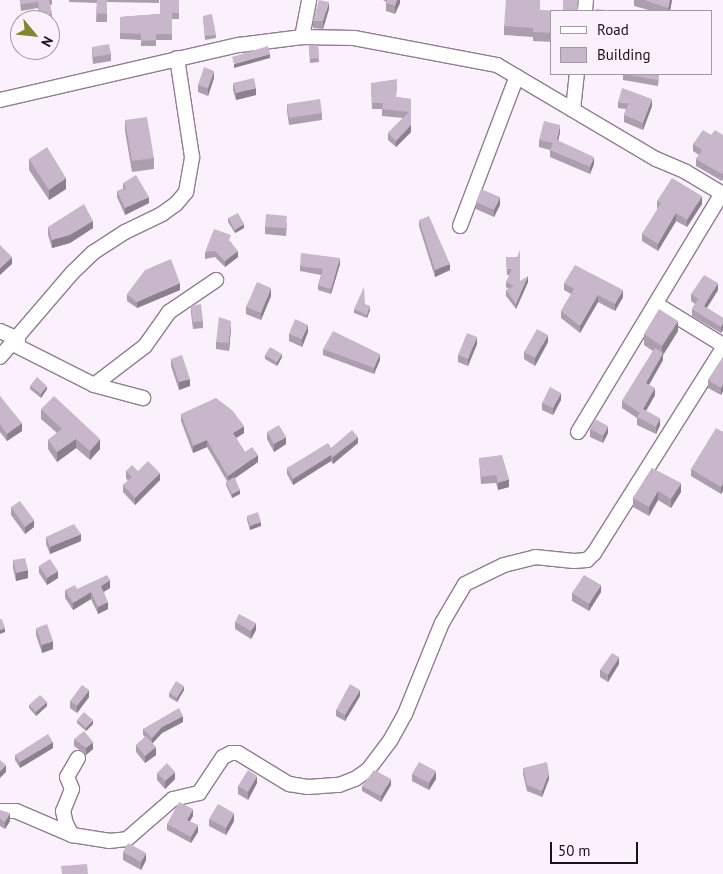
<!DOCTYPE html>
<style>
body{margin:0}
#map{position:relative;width:723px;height:874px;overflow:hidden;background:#fbf1fd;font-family:"PT Sans",sans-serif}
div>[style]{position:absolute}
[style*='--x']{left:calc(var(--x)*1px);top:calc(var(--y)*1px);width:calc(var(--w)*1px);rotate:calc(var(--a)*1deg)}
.roads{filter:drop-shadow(1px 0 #8f7e91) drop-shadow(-1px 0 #8f7e91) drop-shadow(0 1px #8f7e91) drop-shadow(0 -1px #8f7e91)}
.street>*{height:14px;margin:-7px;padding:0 7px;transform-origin:7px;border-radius:7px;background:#fff}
.wall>*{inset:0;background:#ac9daf}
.shaded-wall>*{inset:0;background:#8c808e}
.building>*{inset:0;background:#c8b7cb}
span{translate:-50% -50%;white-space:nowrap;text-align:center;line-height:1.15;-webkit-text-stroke:4px #fbf1fd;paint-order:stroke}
.legend{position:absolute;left:550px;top:10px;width:162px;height:65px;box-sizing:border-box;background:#fbf1fd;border:1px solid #a098a2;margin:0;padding:6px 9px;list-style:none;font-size:15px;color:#181219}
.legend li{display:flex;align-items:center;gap:10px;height:25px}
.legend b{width:25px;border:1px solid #a098a2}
.north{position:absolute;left:10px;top:10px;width:50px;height:50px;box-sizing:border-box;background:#fbf1fd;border:1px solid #a098a2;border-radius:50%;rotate:118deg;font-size:14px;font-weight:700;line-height:20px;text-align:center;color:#181219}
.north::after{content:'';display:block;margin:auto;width:18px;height:22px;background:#828630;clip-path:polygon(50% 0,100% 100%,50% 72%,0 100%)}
.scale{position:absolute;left:550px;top:842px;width:88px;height:22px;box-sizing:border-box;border:2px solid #181219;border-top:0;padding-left:6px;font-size:15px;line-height:18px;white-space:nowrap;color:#181219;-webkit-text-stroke:4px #fbf1fd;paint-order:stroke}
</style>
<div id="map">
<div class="roads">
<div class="street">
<i style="--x:585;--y:11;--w:11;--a:-85"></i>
<i style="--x:302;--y:37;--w:38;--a:-79"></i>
<i style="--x:0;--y:100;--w:245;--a:-13"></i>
<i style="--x:239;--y:45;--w:64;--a:-7.2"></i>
<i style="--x:302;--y:37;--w:52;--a:1.1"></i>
<i style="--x:354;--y:38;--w:146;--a:10.7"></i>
<i style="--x:497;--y:65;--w:185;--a:30.6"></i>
<i style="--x:656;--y:159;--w:33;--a:23"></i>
<i style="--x:686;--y:172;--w:43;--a:30.7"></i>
<i style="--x:573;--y:110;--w:36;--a:-84"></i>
<i style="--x:460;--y:226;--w:160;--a:-69.2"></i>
<i style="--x:656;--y:304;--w:79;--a:31.5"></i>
<i style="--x:0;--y:331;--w:20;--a:24"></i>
<i style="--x:13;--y:344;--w:91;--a:26.8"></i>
<i style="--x:94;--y:385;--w:51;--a:14.9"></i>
<i style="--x:0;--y:357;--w:111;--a:-49.4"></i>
<i style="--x:72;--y:273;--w:30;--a:-44"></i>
<i style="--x:94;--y:252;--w:37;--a:-33"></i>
<i style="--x:125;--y:232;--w:41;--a:-25.9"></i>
<i style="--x:162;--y:214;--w:17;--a:-36"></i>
<i style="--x:176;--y:204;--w:16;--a:-50"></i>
<i style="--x:186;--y:192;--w:36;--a:-80"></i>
<i style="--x:192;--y:157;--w:100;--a:-98.6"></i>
<i style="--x:94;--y:385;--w:64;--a:-37.4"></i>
<i style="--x:145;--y:346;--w:42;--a:-54.8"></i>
<i style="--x:169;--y:312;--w:57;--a:-34.2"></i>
<i style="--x:578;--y:432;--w:279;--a:-58.9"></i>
<i style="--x:78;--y:758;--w:22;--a:120"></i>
<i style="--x:67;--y:777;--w:13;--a:67"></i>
<i style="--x:72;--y:789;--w:24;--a:112"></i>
<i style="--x:63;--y:811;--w:13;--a:77"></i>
<i style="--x:66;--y:824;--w:13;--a:61"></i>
<i style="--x:72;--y:835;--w:37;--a:9"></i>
<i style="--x:109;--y:841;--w:18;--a:-6"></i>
<i style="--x:127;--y:839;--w:61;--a:-41"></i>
<i style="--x:173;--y:799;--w:27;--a:-13"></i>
<i style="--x:199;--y:793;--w:43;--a:-56.3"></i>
<i style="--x:223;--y:757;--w:9;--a:-27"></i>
<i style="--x:231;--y:753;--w:7;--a:0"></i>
<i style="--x:238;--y:753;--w:60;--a:31.3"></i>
<i style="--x:289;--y:784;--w:19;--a:9"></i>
<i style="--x:308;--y:787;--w:31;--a:-4"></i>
<i style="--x:339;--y:785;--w:17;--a:-21"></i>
<i style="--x:355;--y:779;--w:16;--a:-35"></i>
<i style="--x:368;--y:770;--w:36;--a:-53"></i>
<i style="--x:390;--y:741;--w:31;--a:-61"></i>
<i style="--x:405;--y:714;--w:98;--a:-67.9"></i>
<i style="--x:442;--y:623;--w:45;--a:-59.5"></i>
<i style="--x:465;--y:584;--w:43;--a:-26"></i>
<i style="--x:504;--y:565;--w:32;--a:-14"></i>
<i style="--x:535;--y:557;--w:39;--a:6"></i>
<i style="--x:574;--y:561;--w:13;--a:-4"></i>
<i style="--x:587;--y:560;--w:10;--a:-45"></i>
<i style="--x:594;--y:553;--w:242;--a:-57.8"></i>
<i style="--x:0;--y:811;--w:16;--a:0"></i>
<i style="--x:16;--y:811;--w:61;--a:23.2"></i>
</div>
</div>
<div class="wall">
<i style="clip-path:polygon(20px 0,52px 0,52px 5px,50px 5px,52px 14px,52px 21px,50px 21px,50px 20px,40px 20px,38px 8px,21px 11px)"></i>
<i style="clip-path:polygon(69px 0,159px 0,159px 3px,107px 2px,107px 22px,96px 22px,97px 3px,69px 2px)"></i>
<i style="clip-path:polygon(179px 0,179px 19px,172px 19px,172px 40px,156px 40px,156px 46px,141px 46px,141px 40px,120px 39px,120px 17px,160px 14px)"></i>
<i style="clip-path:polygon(383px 0,400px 0,400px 3px,395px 14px,386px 11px,386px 2px)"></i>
<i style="clip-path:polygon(634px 0,672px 0,670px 11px,652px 11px,634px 6px)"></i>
<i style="clip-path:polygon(329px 9px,323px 29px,313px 28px,313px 21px)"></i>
<i style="clip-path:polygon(540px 10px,552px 11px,552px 42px,533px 41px,533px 37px,504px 35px,504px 26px)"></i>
<i style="clip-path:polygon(203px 16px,216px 35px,216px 38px,205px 40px)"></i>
<i style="clip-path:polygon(318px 45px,319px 62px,310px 63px,309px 46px)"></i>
<i style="clip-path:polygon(92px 47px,111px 54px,111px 61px,93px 64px,92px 54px)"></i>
<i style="clip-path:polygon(623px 74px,659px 74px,658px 86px,623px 80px)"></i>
<i style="clip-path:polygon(214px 78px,208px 96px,198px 92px,198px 85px)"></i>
<i style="clip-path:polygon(233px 83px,256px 95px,236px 100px,233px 90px)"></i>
<i style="clip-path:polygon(371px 83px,397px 85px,396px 97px,411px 99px,411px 132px,396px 147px,388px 140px,388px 133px,403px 118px,382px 116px,382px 109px,372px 109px)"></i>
<i style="clip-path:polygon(618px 102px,652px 106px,643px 130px,624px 122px,624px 115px,626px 109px,618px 108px)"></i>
<i style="clip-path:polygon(287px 104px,322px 113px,322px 120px,289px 125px,287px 111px)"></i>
<i style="clip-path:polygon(125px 120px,154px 158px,154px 169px,132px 172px,125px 131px)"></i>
<i style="clip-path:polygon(560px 132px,558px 141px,594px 164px,590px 174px,550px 157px,550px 150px,539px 147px,539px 140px)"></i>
<i style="clip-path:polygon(711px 135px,723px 135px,723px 179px,722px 181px,696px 166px,696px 159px,699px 155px,693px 151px,693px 144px)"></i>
<i style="clip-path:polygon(29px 159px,66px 189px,49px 200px,29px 170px)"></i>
<i style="clip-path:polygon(123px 183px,149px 203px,125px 215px,117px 197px,117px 191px,123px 189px)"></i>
<i style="clip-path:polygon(657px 201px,702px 204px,687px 227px,676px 221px,658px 251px,642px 241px,642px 234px,658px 209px,657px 208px)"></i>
<i style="clip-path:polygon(476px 202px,500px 205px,494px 217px,476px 209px)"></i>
<i style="clip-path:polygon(228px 218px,244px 228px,235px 233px,228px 222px)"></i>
<i style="clip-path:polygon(419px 220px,450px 270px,435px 277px,419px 226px)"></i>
<i style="clip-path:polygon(287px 223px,286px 236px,265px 234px,265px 227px)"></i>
<i style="clip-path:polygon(48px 227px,93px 228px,70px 243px,52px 248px,48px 235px)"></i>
<i style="clip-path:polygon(231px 242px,238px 257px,225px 267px,215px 257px,205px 259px,205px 252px)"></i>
<i style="clip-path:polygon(506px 257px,520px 281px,528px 282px,516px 309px,506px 296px,506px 290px,509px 289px,506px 287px,506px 282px,510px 275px,507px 275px)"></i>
<i style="clip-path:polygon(340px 264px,331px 294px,318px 290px,318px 285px,321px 275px,300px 271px,300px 266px)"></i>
<i style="clip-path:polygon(564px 283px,623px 297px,615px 311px,598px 302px,580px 333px,561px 318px,561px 311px,571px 294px,564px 290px)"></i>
<i style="clip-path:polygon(180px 290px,137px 308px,127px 301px,127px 294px)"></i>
<i style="clip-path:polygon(718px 290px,707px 308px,723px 318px,723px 330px,721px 333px,692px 316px,692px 309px,695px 304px,691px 301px,691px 294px)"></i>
<i style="clip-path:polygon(271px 296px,261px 320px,246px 314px,246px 307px)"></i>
<i style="clip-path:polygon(365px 304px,370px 310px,367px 318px,354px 313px,354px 309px)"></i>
<i style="clip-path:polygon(191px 306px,203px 321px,203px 328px,193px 329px,191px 313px)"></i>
<i style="clip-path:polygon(231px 328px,229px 351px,216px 349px,216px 342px)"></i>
<i style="clip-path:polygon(678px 331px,663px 355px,663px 360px,649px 385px,655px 395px,646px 411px,660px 425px,656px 434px,637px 425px,637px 418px,622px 408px,622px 401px,653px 351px,644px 345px,644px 334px)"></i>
<i style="clip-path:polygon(308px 332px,302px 347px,289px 341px,289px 334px)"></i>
<i style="clip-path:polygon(548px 342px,535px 366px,524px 359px,524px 352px)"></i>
<i style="clip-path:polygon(477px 344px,468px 366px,458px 362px,458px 355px)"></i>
<i style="clip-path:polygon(323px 349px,380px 360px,374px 374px,323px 355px)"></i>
<i style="clip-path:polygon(265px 355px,282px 357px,277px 366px,265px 359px)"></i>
<i style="clip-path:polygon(723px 357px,723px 391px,721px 395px,708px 388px,708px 380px)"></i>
<i style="clip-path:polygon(171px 359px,190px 386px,179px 390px,171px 366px)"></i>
<i style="clip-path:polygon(30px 386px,47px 389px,41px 398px,30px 389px)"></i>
<i style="clip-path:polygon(0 396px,22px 431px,7px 441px,0 432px)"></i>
<i style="clip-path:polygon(561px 400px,553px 415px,542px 410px,542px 403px)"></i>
<i style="clip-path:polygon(41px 409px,100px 449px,90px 460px,76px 448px,57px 462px,48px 449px,48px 440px,57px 433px,41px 419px)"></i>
<i style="clip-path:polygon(181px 414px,244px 433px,236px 438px,245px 452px,258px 462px,235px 478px,240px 494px,232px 498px,226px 485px,226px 482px,227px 481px,207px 447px,193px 453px,181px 421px)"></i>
<i style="clip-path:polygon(590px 429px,608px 433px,603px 443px,590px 437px)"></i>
<i style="clip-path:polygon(723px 431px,723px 491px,721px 494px,691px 476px,691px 469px)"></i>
<i style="clip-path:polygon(267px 432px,286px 444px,274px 452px,267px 439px)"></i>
<i style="clip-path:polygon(358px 443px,333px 464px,331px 461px,293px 485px,287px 474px,287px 468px,331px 448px)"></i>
<i style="clip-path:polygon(479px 458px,509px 487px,498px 490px,496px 483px,481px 484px)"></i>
<i style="clip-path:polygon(652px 468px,681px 492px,671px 508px,658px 500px,649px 516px,633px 507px,633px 498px)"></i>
<i style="clip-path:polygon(126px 471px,138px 471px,160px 480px,135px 505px,123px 492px,123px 485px,128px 481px,126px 478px)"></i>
<i style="clip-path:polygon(11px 507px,34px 527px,25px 534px,11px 515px)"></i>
<i style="clip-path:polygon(247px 516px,261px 526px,250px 530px,247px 520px)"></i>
<i style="clip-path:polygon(46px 537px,81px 541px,50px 554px,46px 544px)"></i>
<i style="clip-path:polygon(13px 560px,28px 578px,16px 581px,13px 568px)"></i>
<i style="clip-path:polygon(39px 566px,58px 578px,47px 585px,39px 573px)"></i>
<i style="clip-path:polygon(110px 588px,104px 592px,108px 609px,98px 614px,91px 599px,73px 610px,65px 598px,65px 590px,77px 589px)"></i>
<i style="clip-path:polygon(601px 592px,589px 611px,572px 601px,572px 593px)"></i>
<i style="clip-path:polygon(235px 622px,256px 630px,251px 639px,235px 629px)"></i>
<i style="clip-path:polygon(36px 628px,53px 649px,42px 653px,36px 635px)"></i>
<i style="clip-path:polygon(619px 664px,608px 682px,600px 677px,600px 670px)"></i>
<i style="clip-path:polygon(184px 690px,177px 702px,169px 697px,169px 693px)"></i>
<i style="clip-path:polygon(360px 696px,345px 721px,336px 716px,336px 710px)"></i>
<i style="clip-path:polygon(89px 697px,77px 713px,70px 708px,70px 701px)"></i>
<i style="clip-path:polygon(29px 705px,47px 706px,36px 716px,29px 708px)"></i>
<i style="clip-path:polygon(77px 720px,93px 724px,86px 731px,77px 723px)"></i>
<i style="clip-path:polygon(183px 722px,162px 733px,152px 743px,156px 755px,145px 763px,136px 752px,136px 745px,145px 737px,143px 735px,143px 729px)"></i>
<i style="clip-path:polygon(74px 739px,93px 749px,86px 755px,74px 746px)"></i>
<i style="clip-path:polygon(53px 748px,20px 768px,15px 760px,15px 755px)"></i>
<i style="clip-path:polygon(523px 768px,549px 779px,542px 797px,527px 791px,523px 774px)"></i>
<i style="clip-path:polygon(157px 773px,175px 779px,165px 789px,157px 780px)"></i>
<i style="clip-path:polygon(412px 774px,436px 779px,429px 790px,412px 781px)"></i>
<i style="clip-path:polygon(257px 783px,248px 800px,238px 794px,238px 786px)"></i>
<i style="clip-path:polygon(391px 785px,381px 802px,362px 791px,362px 786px)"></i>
<i style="clip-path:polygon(0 810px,10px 821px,5px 829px,0 826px)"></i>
<i style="clip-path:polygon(193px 816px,190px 821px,198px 832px,191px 843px,167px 830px,167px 824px)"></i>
<i style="clip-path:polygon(209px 819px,234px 821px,226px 835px,209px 826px)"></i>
<i style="clip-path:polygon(123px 852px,146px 860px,141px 870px,123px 860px)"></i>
</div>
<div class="shaded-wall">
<i style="clip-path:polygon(397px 0,400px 0,400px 3px,395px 14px,395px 6px)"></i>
<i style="clip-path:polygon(670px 0,672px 0,670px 11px,668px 11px)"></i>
<i style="clip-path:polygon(329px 2px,329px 9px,323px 29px,323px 21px)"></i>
<i style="clip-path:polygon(270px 54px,270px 58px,234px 68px,234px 64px)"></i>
<i style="clip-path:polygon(214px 71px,214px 78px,208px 96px,208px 88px)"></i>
<i style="clip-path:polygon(256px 88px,256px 95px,236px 100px,236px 93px)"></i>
<i style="clip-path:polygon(652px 99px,652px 106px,643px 130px,643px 123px)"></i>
<i style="clip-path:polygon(411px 105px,411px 132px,396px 147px,396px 141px,411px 125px)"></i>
<i style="clip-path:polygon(560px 125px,560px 132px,557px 147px,557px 140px)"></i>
<i style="clip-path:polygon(594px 157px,594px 164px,590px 174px,590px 167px)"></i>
<i style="clip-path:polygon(66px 178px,66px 189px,49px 200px,49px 190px)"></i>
<i style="clip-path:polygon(702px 196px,702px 204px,687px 227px,687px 220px)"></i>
<i style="clip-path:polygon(149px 197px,149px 203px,125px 215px,125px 208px)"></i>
<i style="clip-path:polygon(500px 197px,500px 205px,494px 217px,494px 210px)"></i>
<i style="clip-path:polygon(676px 213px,676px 221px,658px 251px,658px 244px)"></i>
<i style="clip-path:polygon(93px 221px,93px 228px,70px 243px,52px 248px,52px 240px)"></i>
<i style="clip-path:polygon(244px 224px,244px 228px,235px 233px,235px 230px)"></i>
<i style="clip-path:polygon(238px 251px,238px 257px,225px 267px,225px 261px)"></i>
<i style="clip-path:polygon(12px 257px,12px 264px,0 275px,0 268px)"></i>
<i style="clip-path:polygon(340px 258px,340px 264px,331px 294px,331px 289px)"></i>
<i style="clip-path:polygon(450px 264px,450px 270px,435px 277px,435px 270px)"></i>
<i style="clip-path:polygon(528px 276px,528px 282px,516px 309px,516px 304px)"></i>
<i style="clip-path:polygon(180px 283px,180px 290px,137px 308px,137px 302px)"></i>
<i style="clip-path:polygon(718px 283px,718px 290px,704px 312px,704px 306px)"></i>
<i style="clip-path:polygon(271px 288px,271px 296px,261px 320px,261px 313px)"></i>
<i style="clip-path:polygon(623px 290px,623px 297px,615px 311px,615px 304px)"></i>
<i style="clip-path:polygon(598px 295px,598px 302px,580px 333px,580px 326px)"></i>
<i style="clip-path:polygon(370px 306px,370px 310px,367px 318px,367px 315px)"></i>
<i style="clip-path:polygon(231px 321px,231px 328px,229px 351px,229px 343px)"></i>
<i style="clip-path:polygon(678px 321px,678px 331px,663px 355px,663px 360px,646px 390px,646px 383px,662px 355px,662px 346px)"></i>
<i style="clip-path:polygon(723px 323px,723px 330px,721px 333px,721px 327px)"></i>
<i style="clip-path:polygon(308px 325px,308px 332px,302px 347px,302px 339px)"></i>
<i style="clip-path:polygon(548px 335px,548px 342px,535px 366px,535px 358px)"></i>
<i style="clip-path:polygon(477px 337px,477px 344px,468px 366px,468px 359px)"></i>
<i style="clip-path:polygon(282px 354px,282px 357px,277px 366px,277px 362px)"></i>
<i style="clip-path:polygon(380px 354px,380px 360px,374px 374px,374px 368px)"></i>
<i style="clip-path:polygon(190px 379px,190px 386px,179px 390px,179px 382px)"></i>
<i style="clip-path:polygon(723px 384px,723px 391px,721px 395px,721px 388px)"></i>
<i style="clip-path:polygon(47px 386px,47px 389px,41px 398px,41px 394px)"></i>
<i style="clip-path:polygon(655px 388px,655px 395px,643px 416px,643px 409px)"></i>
<i style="clip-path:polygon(561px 393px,561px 400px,553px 415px,553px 408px)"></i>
<i style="clip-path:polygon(660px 418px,660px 425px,656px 434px,656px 427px)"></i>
<i style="clip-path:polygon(22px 423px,22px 431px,7px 441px,7px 434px)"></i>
<i style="clip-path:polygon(244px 426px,244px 433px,233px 440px,233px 433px)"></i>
<i style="clip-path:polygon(608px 426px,608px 433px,603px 443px,603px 436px)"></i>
<i style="clip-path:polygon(286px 437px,286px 444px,274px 452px,274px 444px)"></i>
<i style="clip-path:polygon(358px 437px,358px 443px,333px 464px,333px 457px)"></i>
<i style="clip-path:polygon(76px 439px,76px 448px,57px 462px,57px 452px)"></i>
<i style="clip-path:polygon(100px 439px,100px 449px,90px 460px,90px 451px)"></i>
<i style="clip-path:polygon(207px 440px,207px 447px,193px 453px,193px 446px)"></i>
<i style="clip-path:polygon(258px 455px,258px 462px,228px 483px,228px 476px)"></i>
<i style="clip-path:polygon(331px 455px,331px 461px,293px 485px,293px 479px)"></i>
<i style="clip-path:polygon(160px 473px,160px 480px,135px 505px,135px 498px)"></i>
<i style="clip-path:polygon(509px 479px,509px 487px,498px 490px,498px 483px)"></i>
<i style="clip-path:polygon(681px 483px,681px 492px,671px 508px,671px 499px)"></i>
<i style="clip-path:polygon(723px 484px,723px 491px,721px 494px,721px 487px)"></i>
<i style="clip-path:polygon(240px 490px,240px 494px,232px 498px,232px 494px)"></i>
<i style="clip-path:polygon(658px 491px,658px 500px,649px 516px,649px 507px)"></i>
<i style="clip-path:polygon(34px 520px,34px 527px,25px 534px,25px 527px)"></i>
<i style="clip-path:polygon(261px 522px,261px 526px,250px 530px,250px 526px)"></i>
<i style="clip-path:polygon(81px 534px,81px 541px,50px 554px,50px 547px)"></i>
<i style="clip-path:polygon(28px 570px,28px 578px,16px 581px,16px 573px)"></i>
<i style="clip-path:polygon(58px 571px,58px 578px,47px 585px,47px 578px)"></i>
<i style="clip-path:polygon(110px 580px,110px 588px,101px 593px,101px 586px)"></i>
<i style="clip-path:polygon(601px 585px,601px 592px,589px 611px,589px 604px)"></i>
<i style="clip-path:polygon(91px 592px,91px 599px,73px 610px,73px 603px)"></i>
<i style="clip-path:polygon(108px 602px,108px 609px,98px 614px,98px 607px)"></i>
<i style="clip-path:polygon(256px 623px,256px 630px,251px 639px,251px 631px)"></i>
<i style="clip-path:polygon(5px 628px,5px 632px,0 634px,0 630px)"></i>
<i style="clip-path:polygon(53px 641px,53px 649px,42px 653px,42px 645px)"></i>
<i style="clip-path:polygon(619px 657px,619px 664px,608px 682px,608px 675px)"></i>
<i style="clip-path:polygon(184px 686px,184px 690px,177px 702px,177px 698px)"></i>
<i style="clip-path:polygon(89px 690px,89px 697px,77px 713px,77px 706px)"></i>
<i style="clip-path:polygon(360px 690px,360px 696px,345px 721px,345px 715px)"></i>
<i style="clip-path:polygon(47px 702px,47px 706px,36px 716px,36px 712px)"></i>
<i style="clip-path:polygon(183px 716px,183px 722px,162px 733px,152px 744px,152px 738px,162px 727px)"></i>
<i style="clip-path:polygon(93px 720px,93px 724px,86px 731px,86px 728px)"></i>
<i style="clip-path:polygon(53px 742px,53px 748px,20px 768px,20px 762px)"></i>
<i style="clip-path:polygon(93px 742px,93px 749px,86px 755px,86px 748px)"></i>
<i style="clip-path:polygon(156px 747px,156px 755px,145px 763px,145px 756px)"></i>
<i style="clip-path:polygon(6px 765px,6px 772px,0 778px,0 771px)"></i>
<i style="clip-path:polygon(436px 771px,436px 779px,429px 790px,429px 783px)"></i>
<i style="clip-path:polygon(175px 772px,175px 779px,165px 789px,165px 781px)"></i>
<i style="clip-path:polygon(549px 773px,549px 779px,542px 797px,542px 791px)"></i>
<i style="clip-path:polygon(257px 776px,257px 783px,248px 800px,248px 792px)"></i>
<i style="clip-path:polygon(391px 779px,391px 785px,381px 802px,381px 796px)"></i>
<i style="clip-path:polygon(193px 809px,193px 816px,187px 826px,187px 820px)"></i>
<i style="clip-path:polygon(10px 813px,10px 821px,5px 829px,5px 822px)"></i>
<i style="clip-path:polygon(234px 813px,234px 821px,226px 835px,226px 828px)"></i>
<i style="clip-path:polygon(198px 825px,198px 832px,191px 843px,191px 837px)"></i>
<i style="clip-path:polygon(146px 853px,146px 860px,141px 870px,141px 862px)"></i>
</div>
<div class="building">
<i style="clip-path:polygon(21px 0,49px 0,52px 14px,40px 16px,38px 2px,21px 4px)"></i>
<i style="clip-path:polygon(97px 0,107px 0,107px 14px,96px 13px)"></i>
<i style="clip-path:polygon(160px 0,179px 0,179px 13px,172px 13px,172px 34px,156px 34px,156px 40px,141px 41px,141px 34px,120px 33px,120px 17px,160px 14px)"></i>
<i style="clip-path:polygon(319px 0,329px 2px,323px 21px,313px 21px)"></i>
<i style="clip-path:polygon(387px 0,397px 0,395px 6px,386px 3px)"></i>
<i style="clip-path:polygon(506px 0,540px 0,540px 10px,552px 11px,552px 33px,533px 32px,533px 28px,504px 26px)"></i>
<i style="clip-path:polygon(563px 0,577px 0,578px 11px,563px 11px)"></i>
<i style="clip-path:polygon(644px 0,670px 0,668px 8px)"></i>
<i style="clip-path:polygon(596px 9px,617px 11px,596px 11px)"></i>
<i style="clip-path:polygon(212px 14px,216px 35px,205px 36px,203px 16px)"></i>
<i style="clip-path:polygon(109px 44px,111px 54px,93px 57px,92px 47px)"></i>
<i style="clip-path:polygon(318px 45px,319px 58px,310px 59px,309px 46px)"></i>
<i style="clip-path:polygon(268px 46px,270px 54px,234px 64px,232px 57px)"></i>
<i style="clip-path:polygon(204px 67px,214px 71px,208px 88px,198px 85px)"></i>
<i style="clip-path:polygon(623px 74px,659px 74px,658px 80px)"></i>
<i style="clip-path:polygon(254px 78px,256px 88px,236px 93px,233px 83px)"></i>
<i style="clip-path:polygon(397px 79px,396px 97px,411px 99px,411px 125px,396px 141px,388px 133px,409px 112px,382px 109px,383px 103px,372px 103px,371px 83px)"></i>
<i style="clip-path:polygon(622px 88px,652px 99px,643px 123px,624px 115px,629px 103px,618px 102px)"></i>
<i style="clip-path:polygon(320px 99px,322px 113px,289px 118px,287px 104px)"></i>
<i style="clip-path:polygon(147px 117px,154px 158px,132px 161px,125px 120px)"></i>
<i style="clip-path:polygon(544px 121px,560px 125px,557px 140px,594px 157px,590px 167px,550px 150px,553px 143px,539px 140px)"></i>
<i style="clip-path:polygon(703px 130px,711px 135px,715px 130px,723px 135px,723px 172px,722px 174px,696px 159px,702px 150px,693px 144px)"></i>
<i style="clip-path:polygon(47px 147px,66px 178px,49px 190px,29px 159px)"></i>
<i style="clip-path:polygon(136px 175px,149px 197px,125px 208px,117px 191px,126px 189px,123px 183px)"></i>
<i style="clip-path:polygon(672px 178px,702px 196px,687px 220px,676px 213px,658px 244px,642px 234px,661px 203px,657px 201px)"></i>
<i style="clip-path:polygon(481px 189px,500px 197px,494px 210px,476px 202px)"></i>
<i style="clip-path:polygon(84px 204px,93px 221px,70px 235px,52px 240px,48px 227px)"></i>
<i style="clip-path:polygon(238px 213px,244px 224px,235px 230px,228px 218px)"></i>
<i style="clip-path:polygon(266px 214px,287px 216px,286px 228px,265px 227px)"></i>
<i style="clip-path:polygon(429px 216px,450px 264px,435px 270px,419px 220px)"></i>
<i style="clip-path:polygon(214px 229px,231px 235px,229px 240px,238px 251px,225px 261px,215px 251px,205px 252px)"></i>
<i style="clip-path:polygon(0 245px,12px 257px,0 268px)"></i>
<i style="clip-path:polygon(520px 250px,520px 281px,528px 276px,516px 304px,506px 290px,514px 286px,506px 282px,512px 269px,507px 269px,506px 257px,517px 257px)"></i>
<i style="clip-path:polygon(301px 253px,340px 258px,331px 289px,318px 285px,323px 269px,300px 266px)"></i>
<i style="clip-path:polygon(171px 259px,180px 283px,137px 302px,127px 294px,145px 270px)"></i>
<i style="clip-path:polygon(575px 265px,623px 290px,615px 304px,598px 295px,580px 326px,561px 311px,574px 289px,564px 283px)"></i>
<i style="clip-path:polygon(704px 275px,718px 283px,704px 306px,723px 318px,723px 323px,721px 327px,692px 309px,698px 299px,691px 294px)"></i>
<i style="clip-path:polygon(257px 282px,271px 288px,261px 313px,246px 307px)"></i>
<i style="clip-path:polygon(364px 287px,365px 304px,370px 306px,367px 315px,354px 309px)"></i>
<i style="clip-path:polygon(201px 304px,203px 321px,193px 322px,191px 306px)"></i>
<i style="clip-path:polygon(659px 309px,678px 321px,662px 346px,644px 334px)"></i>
<i style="clip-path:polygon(219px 317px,231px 321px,229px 343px,216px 342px)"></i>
<i style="clip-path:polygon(295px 319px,308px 325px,302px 339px,289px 334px)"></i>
<i style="clip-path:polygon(537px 329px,548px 335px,535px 358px,524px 352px)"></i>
<i style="clip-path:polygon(333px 331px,380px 354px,374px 368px,323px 349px)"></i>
<i style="clip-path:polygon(467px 333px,477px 337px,468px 359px,458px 355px)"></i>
<i style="clip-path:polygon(270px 347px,282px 354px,277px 362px,265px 355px)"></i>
<i style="clip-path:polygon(655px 348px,663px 353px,646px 383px,655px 388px,643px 409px,660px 418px,656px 427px,637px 417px,640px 413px,622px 401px)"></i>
<i style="clip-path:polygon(182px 355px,190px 379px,179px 382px,171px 359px)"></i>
<i style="clip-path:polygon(723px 357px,723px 384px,721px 388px,708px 380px)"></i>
<i style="clip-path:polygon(37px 377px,47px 386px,41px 394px,30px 386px)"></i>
<i style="clip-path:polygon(550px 387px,561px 393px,553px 408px,542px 403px)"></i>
<i style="clip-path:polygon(0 396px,22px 423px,7px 434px,0 424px)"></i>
<i style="clip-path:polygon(54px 396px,100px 439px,90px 451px,76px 439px,57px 452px,48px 440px,62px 429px,41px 409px)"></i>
<i style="clip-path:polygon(216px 398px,233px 411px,244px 426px,233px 433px,245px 452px,252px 447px,258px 455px,228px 476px,207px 440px,193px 446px,181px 414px)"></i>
<i style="clip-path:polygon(595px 419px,608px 426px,603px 436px,590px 429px)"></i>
<i style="clip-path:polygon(279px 425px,286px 437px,274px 444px,267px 432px)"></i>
<i style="clip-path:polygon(716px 428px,723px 432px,723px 431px,723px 484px,721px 487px,691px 469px)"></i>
<i style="clip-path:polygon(352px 430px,358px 437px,333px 457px,331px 455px,293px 479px,287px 468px,328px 443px,331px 448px)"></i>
<i style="clip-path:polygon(502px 455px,509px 479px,498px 483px,496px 475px,481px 477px,479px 458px)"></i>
<i style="clip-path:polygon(148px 461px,160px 473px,135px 498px,123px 485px,132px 477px,126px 471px,132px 465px,138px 471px)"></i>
<i style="clip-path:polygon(652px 468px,681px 483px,671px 499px,658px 491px,649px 507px,633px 498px)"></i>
<i style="clip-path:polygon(234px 477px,240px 490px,232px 494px,226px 482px)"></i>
<i style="clip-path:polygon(20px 501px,34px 520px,25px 527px,11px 507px)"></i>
<i style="clip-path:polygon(258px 512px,261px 522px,250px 526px,247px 516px)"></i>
<i style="clip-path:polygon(74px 524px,81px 534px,50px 547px,46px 537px)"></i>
<i style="clip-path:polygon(25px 558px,28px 570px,16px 573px,13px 560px)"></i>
<i style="clip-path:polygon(50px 559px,58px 571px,47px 578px,39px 566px)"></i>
<i style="clip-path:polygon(107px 575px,110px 580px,101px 586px,108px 602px,98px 607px,91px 592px,73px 603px,65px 590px,75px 585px,77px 589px)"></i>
<i style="clip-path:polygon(584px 575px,601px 585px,589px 604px,572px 593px)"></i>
<i style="clip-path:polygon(239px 614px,256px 623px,251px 631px,235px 622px)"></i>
<i style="clip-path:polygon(0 619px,2px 619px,5px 628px,0 630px)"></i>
<i style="clip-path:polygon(47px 624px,53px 641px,42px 645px,36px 628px)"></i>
<i style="clip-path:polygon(612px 653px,619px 657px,608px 675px,600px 670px)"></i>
<i style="clip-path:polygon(176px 681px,184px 686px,177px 698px,169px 693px)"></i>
<i style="clip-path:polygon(350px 684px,360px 690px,345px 715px,336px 710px)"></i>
<i style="clip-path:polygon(82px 685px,89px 690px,77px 706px,70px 701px)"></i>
<i style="clip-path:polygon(40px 695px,47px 702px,36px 712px,29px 705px)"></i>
<i style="clip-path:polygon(179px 708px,183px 716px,162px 727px,152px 738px,143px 729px)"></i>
<i style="clip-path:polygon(84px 712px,93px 720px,86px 728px,77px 720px)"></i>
<i style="clip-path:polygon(84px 731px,93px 742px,86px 748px,74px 739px)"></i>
<i style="clip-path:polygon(48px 734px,53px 742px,20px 762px,15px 755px)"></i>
<i style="clip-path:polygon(146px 736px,156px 747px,145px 756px,136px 745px)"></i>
<i style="clip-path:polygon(0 760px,6px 765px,0 771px)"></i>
<i style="clip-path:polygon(419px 762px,436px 771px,429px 783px,412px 774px)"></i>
<i style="clip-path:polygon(547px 762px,549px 773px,542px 791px,527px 785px,523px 768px)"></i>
<i style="clip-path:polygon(167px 763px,175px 772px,165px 781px,157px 773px)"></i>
<i style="clip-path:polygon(248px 770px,257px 776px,248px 792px,238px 786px)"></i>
<i style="clip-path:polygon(374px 770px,391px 779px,381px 796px,362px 786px)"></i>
<i style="clip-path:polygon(179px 802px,193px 809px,187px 820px,198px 825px,191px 837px,167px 824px)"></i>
<i style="clip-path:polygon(218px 804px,234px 813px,226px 828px,209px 819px)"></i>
<i style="clip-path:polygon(0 810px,10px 813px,5px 822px,0 819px)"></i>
<i style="clip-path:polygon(128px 843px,146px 853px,141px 862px,123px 852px)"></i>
<i style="clip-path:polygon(87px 864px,88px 874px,62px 874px,61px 866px)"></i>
</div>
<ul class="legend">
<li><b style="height:6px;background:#fff"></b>Road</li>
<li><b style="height:14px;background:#c8b7cb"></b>Building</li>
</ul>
<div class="north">N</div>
<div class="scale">50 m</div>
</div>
